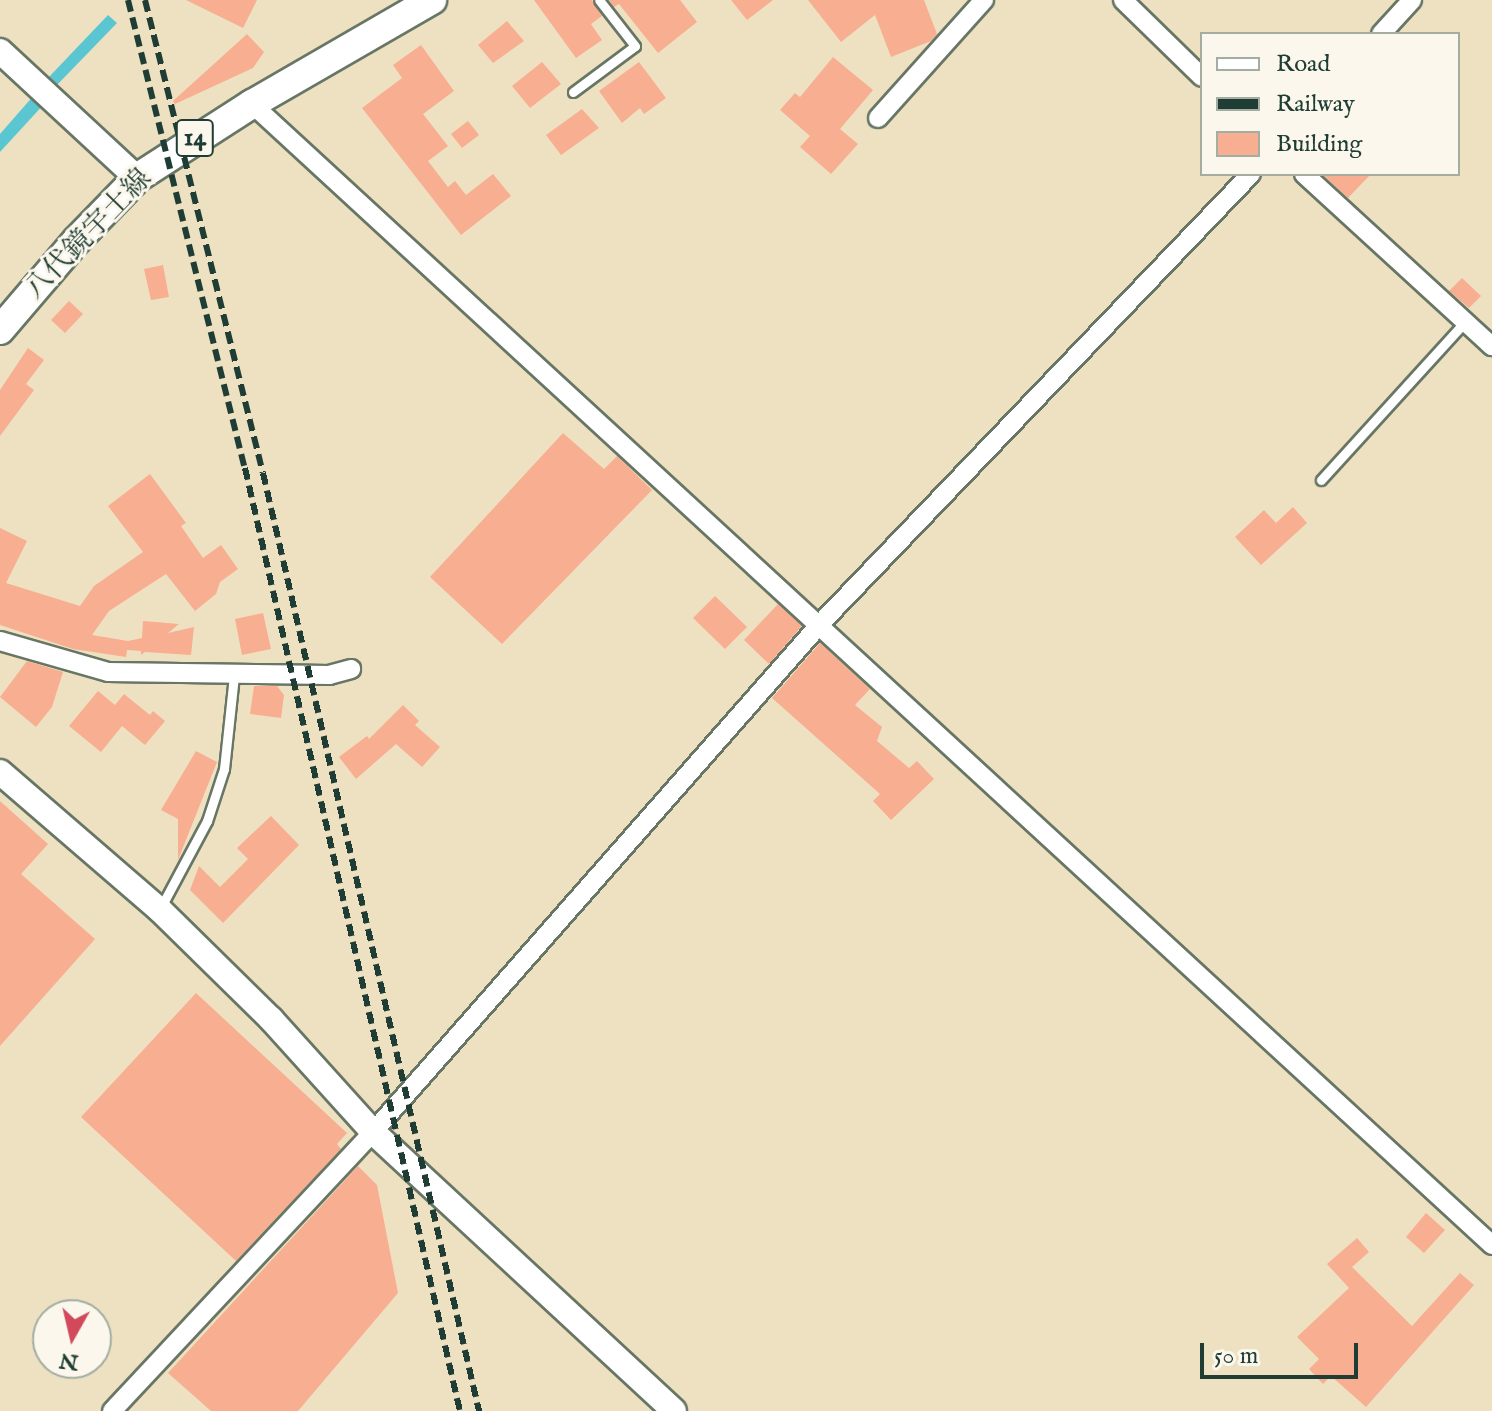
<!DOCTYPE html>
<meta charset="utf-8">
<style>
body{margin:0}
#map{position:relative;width:1492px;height:1411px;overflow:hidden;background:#eee1c1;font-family:"IM FELL English","Noto Serif JP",serif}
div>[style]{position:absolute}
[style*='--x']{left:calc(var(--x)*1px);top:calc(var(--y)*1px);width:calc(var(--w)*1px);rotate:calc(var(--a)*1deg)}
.water>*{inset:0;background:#5ac6d2}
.building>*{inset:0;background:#f8ae91}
.roads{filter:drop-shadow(2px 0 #677665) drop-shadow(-2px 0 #677665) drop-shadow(0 2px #677665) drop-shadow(0 -2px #677665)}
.lane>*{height:9px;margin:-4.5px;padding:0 4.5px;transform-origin:4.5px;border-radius:4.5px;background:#fff}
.street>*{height:18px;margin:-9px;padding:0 9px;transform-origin:9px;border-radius:9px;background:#fff}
.secondary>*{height:24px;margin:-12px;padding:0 12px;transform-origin:12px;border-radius:12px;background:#fff}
.primary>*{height:28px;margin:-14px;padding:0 14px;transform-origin:14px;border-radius:14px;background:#fff}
.rail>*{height:6px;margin-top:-3px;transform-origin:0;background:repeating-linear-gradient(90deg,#1f3d34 0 12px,transparent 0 18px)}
span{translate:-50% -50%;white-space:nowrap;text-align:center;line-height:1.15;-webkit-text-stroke:6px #fbf7ec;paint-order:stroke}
.shield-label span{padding:2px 6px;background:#fbf7ec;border:2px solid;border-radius:6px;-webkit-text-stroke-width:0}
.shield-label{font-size:26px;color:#1f3d34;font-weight:700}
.street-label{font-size:28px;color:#1f3d34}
.legend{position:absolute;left:1200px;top:32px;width:260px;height:144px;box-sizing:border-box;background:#fbf7ec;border:2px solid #a3ada2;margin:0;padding:10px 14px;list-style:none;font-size:24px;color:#1f3d34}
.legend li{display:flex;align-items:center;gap:16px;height:40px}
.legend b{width:40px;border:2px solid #a3ada2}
.north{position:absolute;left:32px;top:1299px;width:80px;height:80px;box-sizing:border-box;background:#fbf7ec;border:2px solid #a3ada2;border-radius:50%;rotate:188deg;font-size:22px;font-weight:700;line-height:32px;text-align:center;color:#1f3d34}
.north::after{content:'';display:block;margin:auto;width:28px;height:36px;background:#d1495b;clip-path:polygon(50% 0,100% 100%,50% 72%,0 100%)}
.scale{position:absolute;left:1200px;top:1343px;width:158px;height:36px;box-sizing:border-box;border:4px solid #1f3d34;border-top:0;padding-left:10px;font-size:24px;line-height:28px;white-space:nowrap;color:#1f3d34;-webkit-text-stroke:6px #fbf7ec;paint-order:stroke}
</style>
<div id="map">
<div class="water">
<i style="clip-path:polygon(108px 15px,117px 23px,56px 86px,48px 78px)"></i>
<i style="clip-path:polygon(35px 94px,45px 103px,0 152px,0 134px)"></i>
</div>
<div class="building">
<i style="clip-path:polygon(186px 0,257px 0,243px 28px)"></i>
<i style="clip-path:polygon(534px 0,592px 0,602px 16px,591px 24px,602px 40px,576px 58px)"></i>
<i style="clip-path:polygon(609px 0,680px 0,697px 22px,658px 53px,619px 4px,614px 7px)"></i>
<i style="clip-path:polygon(731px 0,773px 0,747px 20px)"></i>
<i style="clip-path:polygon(808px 0,924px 0,937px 34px,931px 41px,891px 57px,875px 15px,841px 42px)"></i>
<i style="clip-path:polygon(507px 21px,524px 41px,493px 63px,478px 45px)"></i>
<i style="clip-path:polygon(247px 34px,264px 52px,253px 68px,175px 104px,173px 101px)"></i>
<i style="clip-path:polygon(421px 45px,454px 91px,423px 114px,448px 146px,428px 161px,448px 187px,455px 181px,466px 195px,493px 174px,511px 196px,461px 235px,362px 108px,402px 78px,393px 65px)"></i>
<i style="clip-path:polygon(833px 57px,873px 90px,840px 129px,858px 144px,831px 174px,800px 147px,810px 136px,780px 110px,795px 93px,800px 97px)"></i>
<i style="clip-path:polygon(542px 62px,561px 84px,530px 108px,512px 86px)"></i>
<i style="clip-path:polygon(639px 62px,666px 98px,644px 114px,640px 108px,622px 123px,599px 91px)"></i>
<i style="clip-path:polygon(582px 109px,599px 128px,561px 155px,546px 135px)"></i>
<i style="clip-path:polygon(468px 121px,479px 135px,462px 148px,451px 134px)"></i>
<i style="clip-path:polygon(1322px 174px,1371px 174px,1348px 198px)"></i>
<i style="clip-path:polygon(163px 265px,169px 297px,151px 300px,144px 269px)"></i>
<i style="clip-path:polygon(1462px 278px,1481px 296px,1469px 308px,1449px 291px)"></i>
<i style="clip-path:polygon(69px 301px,83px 314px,65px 333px,51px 320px)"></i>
<i style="clip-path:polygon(28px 348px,44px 360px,26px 384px,34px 390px,0 436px,0 390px)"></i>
<i style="clip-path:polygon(563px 433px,604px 469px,617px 456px,652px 490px,502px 644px,430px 577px)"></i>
<i style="clip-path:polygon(150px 474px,186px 523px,181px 526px,203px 558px,221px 545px,238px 569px,220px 582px,216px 594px,195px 611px,166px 574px,109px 611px,92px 635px,128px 641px,142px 638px,143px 621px,179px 624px,168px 633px,194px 627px,191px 655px,145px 652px,141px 655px,141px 651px,127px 650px,126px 657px,73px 649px,0 625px,0 528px,27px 541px,6px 583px,80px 606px,94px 586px,143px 552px,108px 506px)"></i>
<i style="clip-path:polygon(1293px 507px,1307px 523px,1261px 565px,1235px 537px,1264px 510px,1276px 523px)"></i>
<i style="clip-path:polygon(715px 596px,747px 627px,725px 649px,693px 618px)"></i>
<i style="clip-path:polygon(778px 604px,802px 626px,769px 664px,744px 640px)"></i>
<i style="clip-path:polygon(263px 613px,271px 649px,242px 655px,235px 619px)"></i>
<i style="clip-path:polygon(820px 643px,870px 689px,855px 705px,882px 727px,877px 741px,909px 768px,917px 761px,934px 779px,891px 820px,873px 801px,880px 794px,772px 698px)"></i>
<i style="clip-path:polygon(27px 661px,63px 672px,52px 707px,36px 727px,0 697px)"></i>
<i style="clip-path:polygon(254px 686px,277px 686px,284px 695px,281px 718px,250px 714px)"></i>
<i style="clip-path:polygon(98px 691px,115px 705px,124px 694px,150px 715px,153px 711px,165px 721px,145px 745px,122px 726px,101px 752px,69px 726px)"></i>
<i style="clip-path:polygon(403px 705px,419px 721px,415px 725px,440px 747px,422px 767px,396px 744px,356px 779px,339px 757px,367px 736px,369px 739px)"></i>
<i style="clip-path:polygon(196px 751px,217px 762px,178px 860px,178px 819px,161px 810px)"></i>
<i style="clip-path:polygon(0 801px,48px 844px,21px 874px,95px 939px,0 1046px)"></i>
<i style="clip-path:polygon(271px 816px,299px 845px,223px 923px,190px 890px,199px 866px,220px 887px,248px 859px,237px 848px)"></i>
<i style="clip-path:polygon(196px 993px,347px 1133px,337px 1144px,341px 1149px,236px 1261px,81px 1117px)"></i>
<i style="clip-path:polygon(358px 1166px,377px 1185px,398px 1293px,298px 1411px,211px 1411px,168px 1373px)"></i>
<i style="clip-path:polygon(1426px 1213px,1445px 1230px,1424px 1253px,1406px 1237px)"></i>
<i style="clip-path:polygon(1357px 1238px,1369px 1252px,1352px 1267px,1412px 1326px,1460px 1273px,1474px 1285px,1366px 1407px,1331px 1376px,1323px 1384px,1309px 1369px,1319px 1359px,1297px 1337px,1349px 1288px,1327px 1264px)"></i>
</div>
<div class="roads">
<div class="lane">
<i style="--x:573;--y:92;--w:77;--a:-36.6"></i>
<i style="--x:635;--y:46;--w:58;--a:-128"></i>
<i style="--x:1321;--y:480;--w:214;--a:-47.7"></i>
<i style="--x:161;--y:907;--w:98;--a:-61.9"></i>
<i style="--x:207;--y:821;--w:55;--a:-71.9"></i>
<i style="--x:224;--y:769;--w:95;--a:-83.9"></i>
</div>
<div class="street">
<i style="--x:1123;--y:0;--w:110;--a:44.3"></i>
<i style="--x:1381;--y:34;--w:46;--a:-47.6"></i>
<i style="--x:252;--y:104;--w:1685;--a:42.62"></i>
<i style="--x:878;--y:118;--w:159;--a:-48.1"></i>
<i style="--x:1304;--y:174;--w:255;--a:42.5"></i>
<i style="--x:0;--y:641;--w:112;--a:16"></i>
<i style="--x:108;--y:672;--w:221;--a:0.8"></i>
<i style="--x:329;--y:675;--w:23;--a:-15"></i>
<i style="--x:112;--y:1411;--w:382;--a:-46.9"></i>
<i style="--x:373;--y:1132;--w:677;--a:-48.65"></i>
<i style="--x:820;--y:624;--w:623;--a:-46.24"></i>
</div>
<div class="secondary">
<i style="--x:0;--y:51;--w:187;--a:42.8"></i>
<i style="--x:0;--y:772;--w:211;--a:40.8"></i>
<i style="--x:160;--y:910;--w:156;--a:44.5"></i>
<i style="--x:271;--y:1019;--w:152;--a:47.9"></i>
<i style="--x:373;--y:1132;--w:410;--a:42.8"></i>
</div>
<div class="primary">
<i style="--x:0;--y:330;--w:118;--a:-49.5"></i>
<i style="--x:77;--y:240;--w:86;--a:-45.9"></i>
<i style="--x:137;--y:178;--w:137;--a:-32.8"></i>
<i style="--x:252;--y:104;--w:208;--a:-30"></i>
</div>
</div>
<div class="rail">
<i style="--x:128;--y:0;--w:482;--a:76"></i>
<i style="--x:245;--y:468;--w:967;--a:77.16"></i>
<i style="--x:145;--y:0;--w:487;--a:76"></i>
<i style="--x:263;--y:473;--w:963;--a:77.03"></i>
</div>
<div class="shield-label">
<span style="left:195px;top:138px">14</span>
</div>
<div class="street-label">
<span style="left:89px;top:235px;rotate:-46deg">八代鏡宇土線</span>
</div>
<ul class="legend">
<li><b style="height:10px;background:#fff"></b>Road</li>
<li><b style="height:10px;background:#1f3d34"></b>Railway</li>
<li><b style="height:22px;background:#f8ae91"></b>Building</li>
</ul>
<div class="north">N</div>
<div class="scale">50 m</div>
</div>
